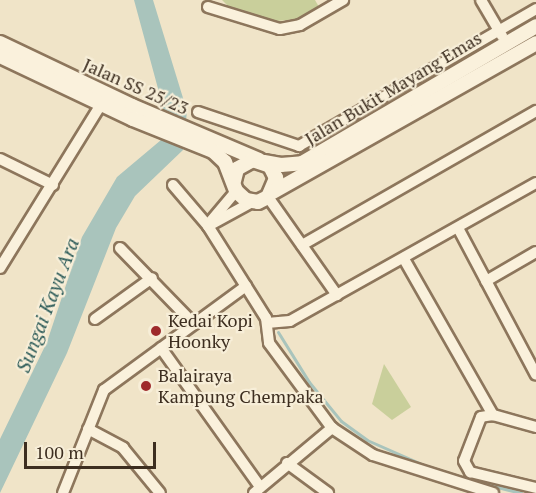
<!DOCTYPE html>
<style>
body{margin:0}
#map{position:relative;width:536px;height:493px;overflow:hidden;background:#f0e4c8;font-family:"PT Serif",serif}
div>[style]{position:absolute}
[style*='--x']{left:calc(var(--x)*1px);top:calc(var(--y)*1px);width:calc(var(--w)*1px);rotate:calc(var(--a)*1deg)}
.green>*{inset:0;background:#c9cf9b}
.water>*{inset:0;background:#a9c4bc}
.stream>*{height:3px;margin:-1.5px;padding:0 1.5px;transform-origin:1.5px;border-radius:1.5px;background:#a9c4bc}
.roads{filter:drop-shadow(2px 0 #8d765c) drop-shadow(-2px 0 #8d765c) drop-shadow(0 2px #8d765c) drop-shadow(0 -2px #8d765c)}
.minor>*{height:10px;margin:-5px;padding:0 5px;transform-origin:5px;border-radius:5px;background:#faf1dc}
.secondary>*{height:14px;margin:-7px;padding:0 7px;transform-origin:7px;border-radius:7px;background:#faf1dc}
.dots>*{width:16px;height:16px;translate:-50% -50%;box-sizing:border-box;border:3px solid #f7eed8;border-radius:50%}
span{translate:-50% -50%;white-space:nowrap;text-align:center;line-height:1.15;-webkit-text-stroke:4.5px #f7eed8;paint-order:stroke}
.street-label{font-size:18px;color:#3d2e20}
.poi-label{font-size:18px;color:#3d2e20}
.left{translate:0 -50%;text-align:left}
.water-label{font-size:20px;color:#2f5d5a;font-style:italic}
.scale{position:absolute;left:24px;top:442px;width:132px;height:27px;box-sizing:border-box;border:3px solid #3d2e20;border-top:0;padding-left:8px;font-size:18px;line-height:21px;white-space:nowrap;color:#3d2e20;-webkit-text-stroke:4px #f7eed8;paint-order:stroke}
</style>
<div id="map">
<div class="green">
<i style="clip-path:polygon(222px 0,315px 0,319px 7px,298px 19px,277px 21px,228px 6px)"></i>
<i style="clip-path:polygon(384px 364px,411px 407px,392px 420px,372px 404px)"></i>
</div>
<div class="water">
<i style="clip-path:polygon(134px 0,153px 0,187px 111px,183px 150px,135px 196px,116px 228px,67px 353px,0 493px,0 439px,47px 342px,82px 237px,117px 177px,161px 140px,163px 107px)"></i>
</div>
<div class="stream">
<i style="--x:278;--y:332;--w:59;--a:58.2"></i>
<i style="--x:309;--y:382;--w:50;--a:50.6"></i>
<i style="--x:341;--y:421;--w:32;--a:36"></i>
<i style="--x:367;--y:440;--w:74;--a:23.8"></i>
<i style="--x:462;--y:478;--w:61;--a:14.3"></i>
</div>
<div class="roads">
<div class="minor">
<i style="--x:481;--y:0;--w:42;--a:59.7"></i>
<i style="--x:208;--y:7;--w:75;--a:17"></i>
<i style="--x:280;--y:29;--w:20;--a:-11"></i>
<i style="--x:300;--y:25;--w:50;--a:-30.2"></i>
<i style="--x:198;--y:112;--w:107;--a:18.6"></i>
<i style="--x:299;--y:146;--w:274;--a:-30"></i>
<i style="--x:0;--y:159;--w:59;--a:26.1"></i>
<i style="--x:173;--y:185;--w:54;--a:49.5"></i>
<i style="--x:208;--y:226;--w:109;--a:57.8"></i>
<i style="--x:266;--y:318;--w:25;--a:83"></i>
<i style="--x:269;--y:343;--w:106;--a:53.5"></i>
<i style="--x:332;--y:428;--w:49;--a:33.4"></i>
<i style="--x:373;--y:455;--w:126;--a:17.6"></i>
<i style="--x:268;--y:197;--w:120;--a:54.9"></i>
<i style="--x:211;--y:221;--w:39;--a:-50"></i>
<i style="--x:208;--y:226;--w:50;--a:-28.6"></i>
<i style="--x:458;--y:228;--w:166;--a:62"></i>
<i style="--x:302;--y:245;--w:270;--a:-29.8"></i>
<i style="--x:120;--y:248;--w:106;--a:45.8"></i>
<i style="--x:404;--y:259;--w:180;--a:60.3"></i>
<i style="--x:0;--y:268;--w:194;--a:-58.3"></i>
<i style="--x:486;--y:281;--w:58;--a:-30.1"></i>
<i style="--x:95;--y:319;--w:70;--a:-35.7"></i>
<i style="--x:267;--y:323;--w:23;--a:-5"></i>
<i style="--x:290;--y:321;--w:282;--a:-29.3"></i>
<i style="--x:161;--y:348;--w:171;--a:54.5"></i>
<i style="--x:536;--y:427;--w:45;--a:-164.4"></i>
<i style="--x:493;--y:415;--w:12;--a:171"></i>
<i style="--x:481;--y:417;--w:47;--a:111.1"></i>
<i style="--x:464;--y:461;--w:13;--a:61"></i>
<i style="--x:470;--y:472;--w:68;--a:13.6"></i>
<i style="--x:88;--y:429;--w:40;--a:28"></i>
<i style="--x:123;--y:448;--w:58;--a:50.6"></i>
<i style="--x:287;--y:463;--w:51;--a:36.2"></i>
<i style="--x:63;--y:493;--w:111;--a:-68.3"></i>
<i style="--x:104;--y:390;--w:176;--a:-36.2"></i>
<i style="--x:254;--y:493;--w:102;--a:-39.8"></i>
</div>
<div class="secondary">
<i style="--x:0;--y:43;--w:146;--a:25.5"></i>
<i style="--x:132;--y:106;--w:138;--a:23"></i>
<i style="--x:0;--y:56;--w:147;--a:25.3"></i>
<i style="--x:133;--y:119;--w:86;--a:21.8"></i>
<i style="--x:213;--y:151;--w:16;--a:43"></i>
<i style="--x:225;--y:162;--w:31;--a:69"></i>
<i style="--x:236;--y:191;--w:13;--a:42"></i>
<i style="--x:246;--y:200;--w:12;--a:9"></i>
<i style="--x:258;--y:202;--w:11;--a:-27"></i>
<i style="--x:268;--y:197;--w:21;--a:-67"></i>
<i style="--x:276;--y:178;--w:13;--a:-117"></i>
<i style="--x:270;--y:166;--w:18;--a:-161"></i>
<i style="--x:253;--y:160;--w:18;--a:151"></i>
<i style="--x:237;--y:169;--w:12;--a:104"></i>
<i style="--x:264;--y:162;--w:17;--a:10"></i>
<i style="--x:281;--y:165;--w:21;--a:-5"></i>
<i style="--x:302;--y:163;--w:271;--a:-30.3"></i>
<i style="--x:273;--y:192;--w:302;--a:-29.5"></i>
</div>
</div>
<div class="dots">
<i style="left:156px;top:331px;background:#9e2a2b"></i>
<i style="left:146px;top:386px;background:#9e2a2b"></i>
</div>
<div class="street-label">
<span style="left:136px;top:86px;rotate:24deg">Jalan SS 25/23</span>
<span style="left:393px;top:88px;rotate:-31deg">Jalan Bukit Mayang Emas</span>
</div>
<div class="poi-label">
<span class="left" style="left:168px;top:331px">Kedai Kopi<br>Hoonky</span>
<span class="left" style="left:158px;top:386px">Balairaya<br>Kampung Chempaka</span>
</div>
<div class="water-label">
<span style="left:47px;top:305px;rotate:-69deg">Sungai Kayu Ara</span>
</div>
<div class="scale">100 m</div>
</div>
